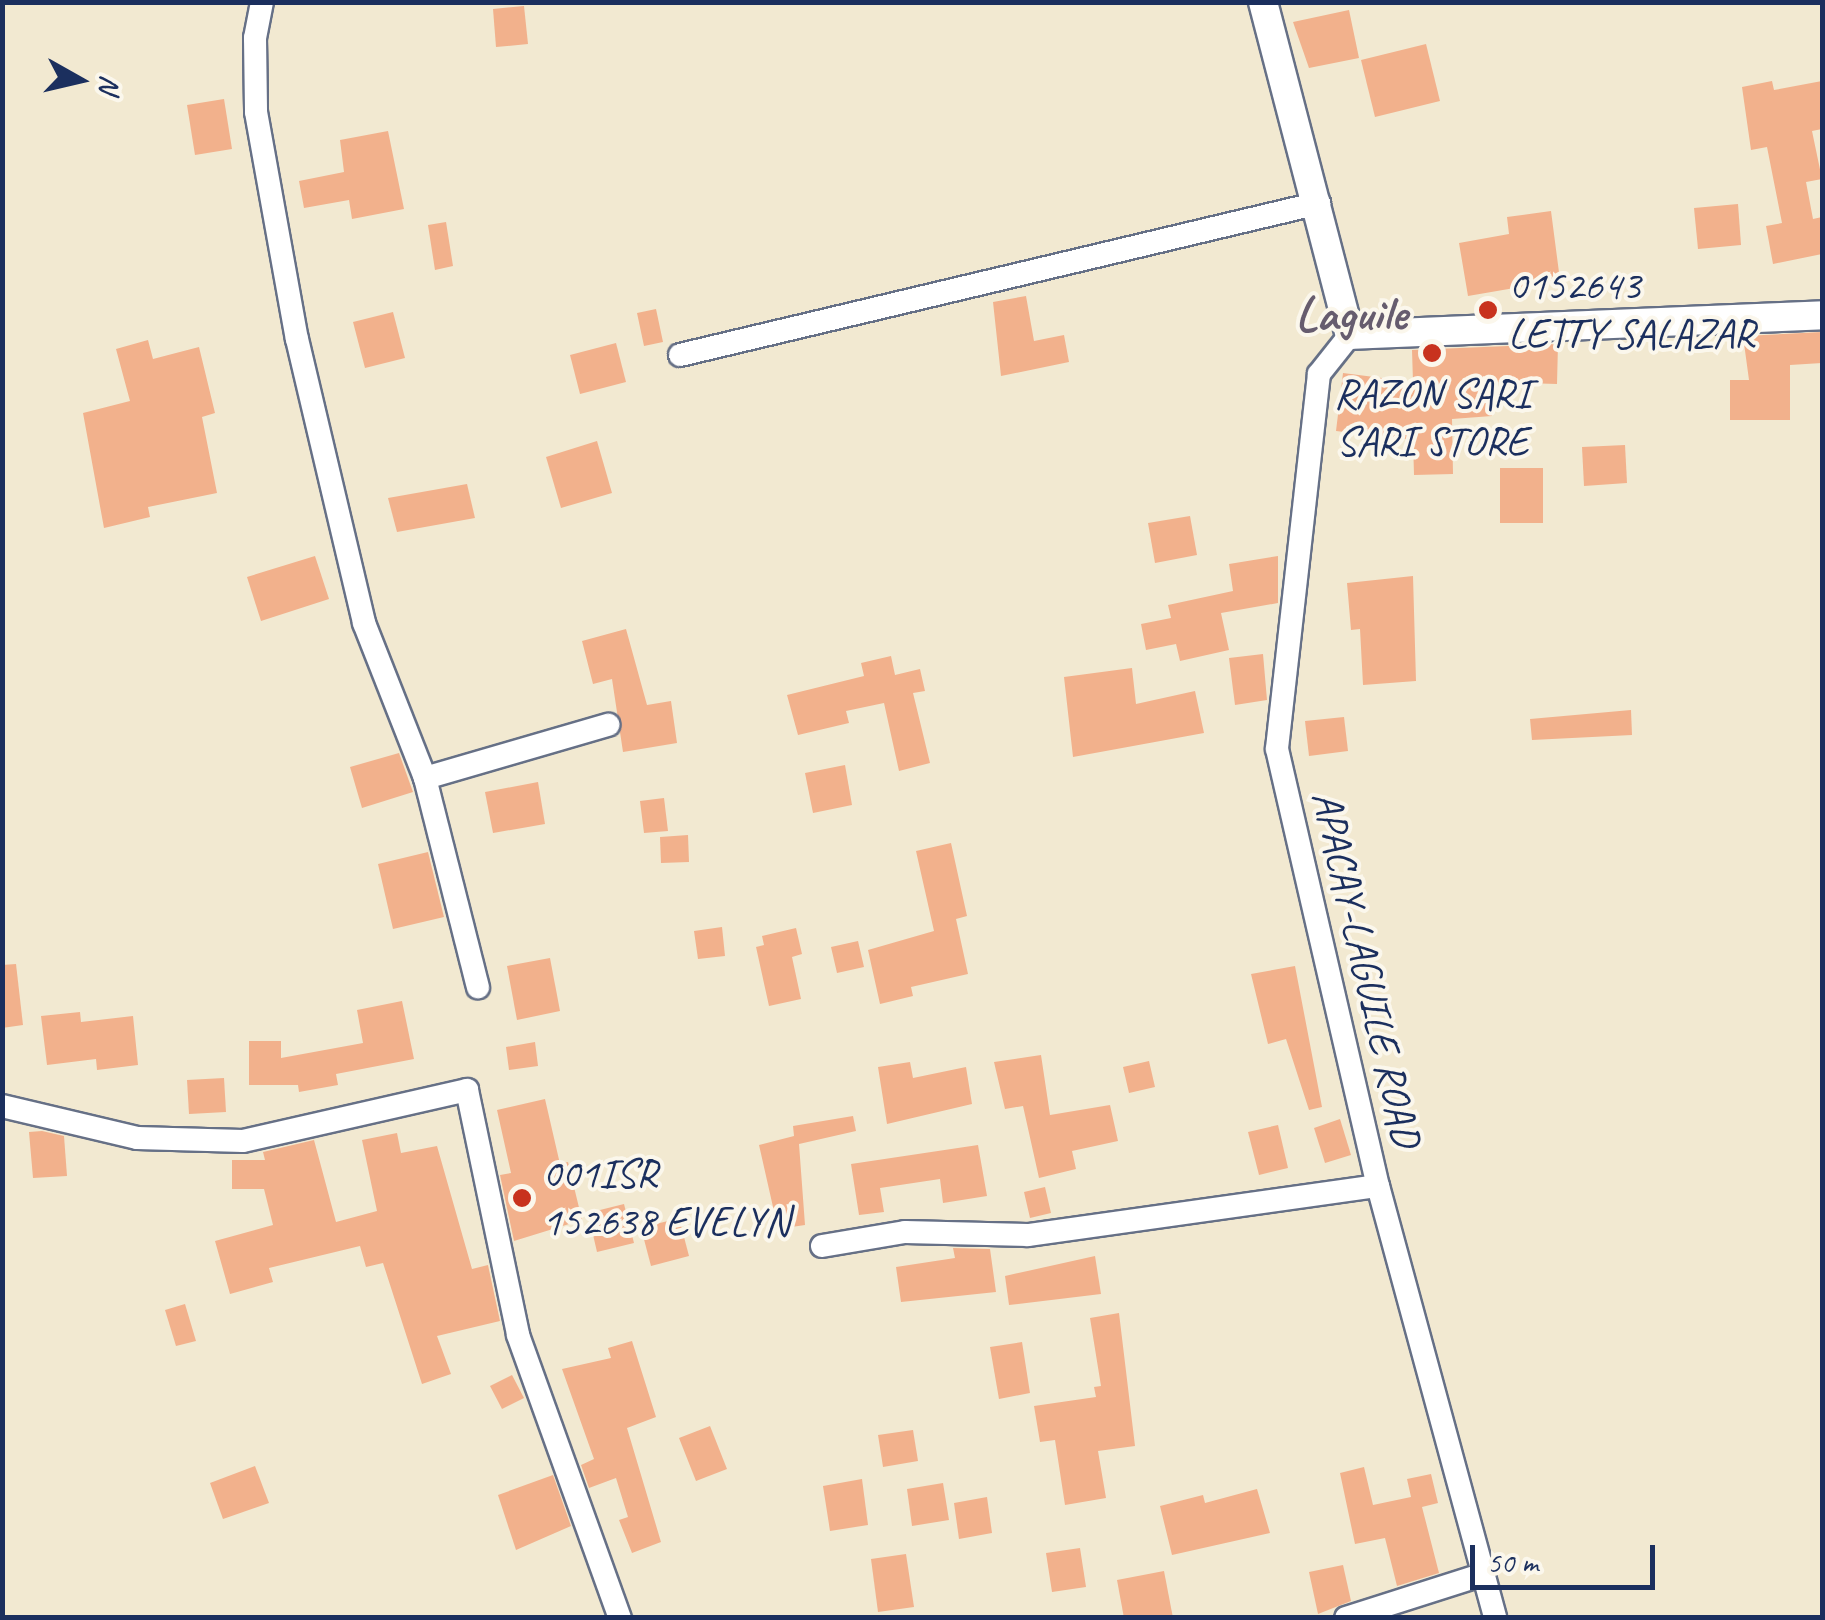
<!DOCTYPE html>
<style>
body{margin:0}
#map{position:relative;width:1825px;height:1620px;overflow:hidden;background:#f2e9d1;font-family:Caveat,sans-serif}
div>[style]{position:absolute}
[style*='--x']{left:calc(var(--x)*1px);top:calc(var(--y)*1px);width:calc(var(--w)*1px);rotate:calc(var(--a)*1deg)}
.building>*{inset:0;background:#f2b18c}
.roads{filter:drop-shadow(2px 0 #667086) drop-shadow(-2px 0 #667086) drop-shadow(0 2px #667086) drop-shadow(0 -2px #667086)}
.minor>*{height:22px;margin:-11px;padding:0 11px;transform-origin:11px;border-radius:11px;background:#fff}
.tertiary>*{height:28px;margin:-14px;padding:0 14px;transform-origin:14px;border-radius:14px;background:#fff}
.dots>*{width:28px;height:28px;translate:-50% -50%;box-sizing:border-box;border:5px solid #fbf7ec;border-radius:50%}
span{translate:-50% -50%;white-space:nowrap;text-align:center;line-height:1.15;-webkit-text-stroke:8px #fbf7ec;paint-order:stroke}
.poi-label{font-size:42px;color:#1b2f5e}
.left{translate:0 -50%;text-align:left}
.street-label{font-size:42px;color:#1b2f5e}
.quarter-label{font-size:48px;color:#665c6e;font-weight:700}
.frame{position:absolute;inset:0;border:5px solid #1b2f5e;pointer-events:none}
.north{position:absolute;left:30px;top:30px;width:100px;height:100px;-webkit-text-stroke:8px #fbf7ec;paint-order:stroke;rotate:98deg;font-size:28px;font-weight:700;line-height:40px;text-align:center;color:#1b2f5e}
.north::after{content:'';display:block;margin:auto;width:35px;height:45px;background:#1b2f5e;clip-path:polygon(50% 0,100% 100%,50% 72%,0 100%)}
.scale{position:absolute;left:1470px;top:1545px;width:185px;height:45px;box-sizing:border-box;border:5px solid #1b2f5e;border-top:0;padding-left:12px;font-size:30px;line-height:35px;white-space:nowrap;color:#1b2f5e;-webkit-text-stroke:8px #fbf7ec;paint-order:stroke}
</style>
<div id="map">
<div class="building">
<i style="clip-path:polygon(524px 6px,528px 44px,496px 47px,493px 9px)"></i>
<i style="clip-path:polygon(1349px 10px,1359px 58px,1309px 68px,1293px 22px)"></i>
<i style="clip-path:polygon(1426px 44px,1440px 101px,1375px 117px,1361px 60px)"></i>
<i style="clip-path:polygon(1772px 81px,1774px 90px,1822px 81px,1822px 129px,1812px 131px,1822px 179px,1806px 182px,1813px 219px,1822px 217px,1822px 254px,1773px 264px,1766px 226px,1782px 223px,1767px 147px,1751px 150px,1742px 87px)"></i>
<i style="clip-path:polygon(224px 99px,232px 149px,195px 155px,187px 105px)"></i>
<i style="clip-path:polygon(388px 131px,404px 209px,352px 219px,349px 200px,304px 208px,299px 181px,344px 172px,340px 140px)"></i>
<i style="clip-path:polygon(1738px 204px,1741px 245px,1698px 249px,1694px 208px)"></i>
<i style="clip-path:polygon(1551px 211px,1560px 280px,1468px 296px,1459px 243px,1509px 234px,1507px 217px)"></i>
<i style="clip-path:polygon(446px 222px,453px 266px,435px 270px,428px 225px)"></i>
<i style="clip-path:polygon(1026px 296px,1034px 341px,1064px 335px,1069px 362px,1001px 376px,993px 302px)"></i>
<i style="clip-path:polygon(656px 309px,663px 342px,644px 346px,637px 313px)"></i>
<i style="clip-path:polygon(393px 312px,405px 358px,365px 368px,353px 322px)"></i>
<i style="clip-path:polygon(1822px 332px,1822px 363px,1790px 365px,1790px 420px,1730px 420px,1730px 380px,1749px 380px,1743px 336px)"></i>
<i style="clip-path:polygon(148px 340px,153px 359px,199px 347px,215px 413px,202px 417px,217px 493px,148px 507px,150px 517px,104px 528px,83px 413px,130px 401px,116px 349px)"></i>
<i style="clip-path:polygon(616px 343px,626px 382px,580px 394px,570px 355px)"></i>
<i style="clip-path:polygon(1558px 344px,1557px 384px,1490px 382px,1492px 416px,1452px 419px,1453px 474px,1414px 475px,1413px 440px,1336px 431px,1343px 373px,1413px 382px,1412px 350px)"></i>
<i style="clip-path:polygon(597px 441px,612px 493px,561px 508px,546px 457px)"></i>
<i style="clip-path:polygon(1625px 445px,1627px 483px,1584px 486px,1582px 447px)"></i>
<i style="clip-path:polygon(1500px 468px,1543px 468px,1543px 523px,1500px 523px)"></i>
<i style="clip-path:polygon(467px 484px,475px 518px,397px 532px,388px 498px)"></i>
<i style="clip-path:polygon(1190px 516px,1197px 555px,1155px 563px,1148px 523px)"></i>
<i style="clip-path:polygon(315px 556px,329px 599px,261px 621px,247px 577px)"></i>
<i style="clip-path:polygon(1278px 556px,1278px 603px,1221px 613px,1229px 650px,1180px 661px,1176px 644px,1146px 650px,1141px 624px,1171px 618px,1168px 605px,1233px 591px,1229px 564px)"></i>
<i style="clip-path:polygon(1413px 576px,1416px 681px,1363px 685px,1360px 629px,1351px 630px,1347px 583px)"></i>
<i style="clip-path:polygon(626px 629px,647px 705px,671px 701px,677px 743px,623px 752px,612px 679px,593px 684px,582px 641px)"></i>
<i style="clip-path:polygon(1263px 654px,1267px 700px,1235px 705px,1229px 658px)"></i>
<i style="clip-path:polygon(891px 656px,895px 675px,920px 669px,925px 691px,913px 693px,930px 763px,899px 771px,884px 703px,846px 711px,849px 723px,798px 735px,787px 695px,864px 676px,861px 663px)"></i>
<i style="clip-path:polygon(1132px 668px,1136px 704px,1195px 691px,1204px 733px,1073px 757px,1064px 677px)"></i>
<i style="clip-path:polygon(1631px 710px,1632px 735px,1532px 740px,1530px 719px)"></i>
<i style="clip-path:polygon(1344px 717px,1348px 751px,1309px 756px,1305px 721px)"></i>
<i style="clip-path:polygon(399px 753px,413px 792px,362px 808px,350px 767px)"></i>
<i style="clip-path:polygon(845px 765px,852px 805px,813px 813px,805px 773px)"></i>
<i style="clip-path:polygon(538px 782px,545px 824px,493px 833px,485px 792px)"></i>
<i style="clip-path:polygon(664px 798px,668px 831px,644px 833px,640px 801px)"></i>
<i style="clip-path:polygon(688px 835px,689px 862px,661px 863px,660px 837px)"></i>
<i style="clip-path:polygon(951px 843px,967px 916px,956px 919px,968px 974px,911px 987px,913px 996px,880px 1004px,868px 950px,934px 931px,916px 851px)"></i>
<i style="clip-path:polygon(428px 852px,444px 917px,393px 929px,378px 864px)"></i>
<i style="clip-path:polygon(722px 927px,725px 956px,698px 959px,694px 931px)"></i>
<i style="clip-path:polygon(796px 928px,802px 954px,792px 957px,801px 999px,769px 1006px,756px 947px,764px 945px,762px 936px)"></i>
<i style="clip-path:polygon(858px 941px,864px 967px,837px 973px,831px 947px)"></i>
<i style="clip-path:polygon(550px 958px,560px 1011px,517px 1020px,507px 966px)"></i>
<i style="clip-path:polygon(16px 964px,23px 1025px,2px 1028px,2px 965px)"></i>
<i style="clip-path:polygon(1295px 966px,1322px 1107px,1309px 1110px,1286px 1039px,1268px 1044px,1251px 974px)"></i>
<i style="clip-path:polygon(402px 1001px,414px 1059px,336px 1074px,338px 1085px,299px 1092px,298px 1085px,249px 1085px,249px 1041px,281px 1041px,281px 1058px,363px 1043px,357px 1010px)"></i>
<i style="clip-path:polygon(80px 1012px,81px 1022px,133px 1016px,138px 1065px,97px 1070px,96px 1059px,47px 1065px,41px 1016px)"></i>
<i style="clip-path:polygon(535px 1042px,538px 1066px,509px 1070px,506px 1047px)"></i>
<i style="clip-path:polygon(1041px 1055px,1050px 1115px,1110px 1105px,1118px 1141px,1072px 1151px,1076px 1169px,1039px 1178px,1023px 1106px,1005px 1109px,994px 1062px)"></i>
<i style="clip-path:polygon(1149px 1061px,1155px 1087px,1129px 1093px,1123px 1067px)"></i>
<i style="clip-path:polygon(910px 1062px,913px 1078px,966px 1067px,972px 1104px,887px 1124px,878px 1067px)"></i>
<i style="clip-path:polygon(224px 1078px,226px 1112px,189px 1114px,187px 1080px)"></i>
<i style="clip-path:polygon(545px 1099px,560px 1164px,568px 1162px,582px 1220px,514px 1241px,500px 1175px,511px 1173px,497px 1110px)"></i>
<i style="clip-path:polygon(853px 1116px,856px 1131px,799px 1144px,805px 1225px,778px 1229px,759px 1145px,794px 1136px,793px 1126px)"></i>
<i style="clip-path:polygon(1340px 1119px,1351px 1155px,1325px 1163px,1314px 1128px)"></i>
<i style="clip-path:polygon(1278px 1125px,1288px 1168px,1259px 1175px,1248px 1132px)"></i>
<i style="clip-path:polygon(42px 1131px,64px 1136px,67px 1176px,33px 1178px,29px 1132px)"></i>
<i style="clip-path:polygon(397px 1133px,401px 1153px,437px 1146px,472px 1269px,488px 1265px,500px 1321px,437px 1336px,451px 1374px,422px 1384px,383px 1263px,366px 1267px,360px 1246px,269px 1268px,273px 1282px,230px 1294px,215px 1241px,273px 1225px,264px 1189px,232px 1189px,232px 1160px,265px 1160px,263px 1152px,314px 1140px,336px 1222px,377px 1211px,362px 1140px)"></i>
<i style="clip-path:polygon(978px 1145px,987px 1196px,943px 1203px,940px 1179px,880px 1188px,884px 1212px,859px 1215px,851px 1164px)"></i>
<i style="clip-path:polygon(1045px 1187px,1051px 1213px,1030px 1218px,1024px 1192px)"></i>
<i style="clip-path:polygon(624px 1204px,634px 1243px,597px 1252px,588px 1213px)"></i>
<i style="clip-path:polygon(679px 1218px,689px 1256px,651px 1266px,641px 1228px)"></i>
<i style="clip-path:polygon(953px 1248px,990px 1249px,996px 1292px,901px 1302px,896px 1267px,955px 1258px)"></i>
<i style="clip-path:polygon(1095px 1256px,1101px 1294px,1009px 1305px,1005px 1276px)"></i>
<i style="clip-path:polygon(185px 1304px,196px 1341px,176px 1346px,165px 1310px)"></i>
<i style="clip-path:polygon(1119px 1313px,1135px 1446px,1098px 1451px,1106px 1498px,1065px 1505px,1055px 1440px,1040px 1442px,1034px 1406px,1096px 1397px,1094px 1387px,1101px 1386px,1090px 1318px)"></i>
<i style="clip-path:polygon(632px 1341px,656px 1417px,627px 1428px,661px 1542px,632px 1553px,619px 1520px,628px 1517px,616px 1478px,589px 1488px,581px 1465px,594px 1459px,562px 1369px,611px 1358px,608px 1348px)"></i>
<i style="clip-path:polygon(1022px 1342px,1030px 1393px,999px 1399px,990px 1347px)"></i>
<i style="clip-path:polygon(512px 1375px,524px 1398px,502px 1409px,490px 1386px)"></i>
<i style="clip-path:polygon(710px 1426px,727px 1469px,696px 1481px,679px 1438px)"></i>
<i style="clip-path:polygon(913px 1430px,918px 1461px,883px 1467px,878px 1435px)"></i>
<i style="clip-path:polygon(255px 1466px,269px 1503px,223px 1519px,210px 1483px)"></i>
<i style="clip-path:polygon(1364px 1467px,1373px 1505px,1411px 1497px,1407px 1479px,1431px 1474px,1438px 1503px,1422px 1507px,1439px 1573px,1397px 1586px,1385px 1538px,1355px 1544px,1340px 1473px)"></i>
<i style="clip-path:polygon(553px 1475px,571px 1526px,516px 1550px,498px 1495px)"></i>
<i style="clip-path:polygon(862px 1479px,868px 1525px,830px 1531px,823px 1486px)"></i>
<i style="clip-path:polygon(943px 1483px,949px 1520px,912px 1526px,907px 1489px)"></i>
<i style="clip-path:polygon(1257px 1489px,1270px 1533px,1172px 1555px,1160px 1506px,1203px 1495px,1205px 1503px)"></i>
<i style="clip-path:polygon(987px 1497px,992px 1533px,959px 1539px,954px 1503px)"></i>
<i style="clip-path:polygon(1080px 1548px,1086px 1587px,1052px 1592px,1046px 1553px)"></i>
<i style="clip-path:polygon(906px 1554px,914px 1607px,878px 1612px,871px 1559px)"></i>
<i style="clip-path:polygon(1343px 1565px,1351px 1601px,1318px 1614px,1309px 1572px)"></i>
<i style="clip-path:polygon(1164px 1571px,1173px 1618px,1124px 1618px,1117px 1580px)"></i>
</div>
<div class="roads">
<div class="minor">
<i style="--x:262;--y:2;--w:37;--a:101"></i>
<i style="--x:255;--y:38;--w:74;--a:89.2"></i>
<i style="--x:256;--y:112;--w:231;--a:79.8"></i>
<i style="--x:297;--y:339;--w:292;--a:76.7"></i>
<i style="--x:364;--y:623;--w:167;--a:68.5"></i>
<i style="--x:425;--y:778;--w:216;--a:75.8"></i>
<i style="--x:1350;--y:335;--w:50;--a:128.5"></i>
<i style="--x:1319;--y:374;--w:377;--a:96.4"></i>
<i style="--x:1277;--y:749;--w:449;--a:77"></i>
<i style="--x:1378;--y:1186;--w:448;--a:74.8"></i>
<i style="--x:680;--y:355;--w:657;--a:-13.38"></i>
<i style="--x:425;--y:778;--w:191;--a:-16.2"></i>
<i style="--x:2;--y:1106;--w:139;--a:13.3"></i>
<i style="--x:137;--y:1138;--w:106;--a:1.6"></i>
<i style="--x:243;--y:1141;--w:230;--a:-12.8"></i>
<i style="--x:467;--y:1090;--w:250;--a:78.2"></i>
<i style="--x:518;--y:1335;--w:301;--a:70.2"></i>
<i style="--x:822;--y:1246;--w:84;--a:-9.6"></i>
<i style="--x:905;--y:1232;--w:123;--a:1.4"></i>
<i style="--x:1028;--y:1235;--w:353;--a:-8"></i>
<i style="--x:1346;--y:1618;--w:145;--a:-17.7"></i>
</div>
<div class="tertiary">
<i style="--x:1263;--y:2;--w:344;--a:75.4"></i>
<i style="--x:1350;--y:335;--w:472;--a:-2.4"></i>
</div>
</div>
<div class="dots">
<i style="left:1488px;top:310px;background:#c8321e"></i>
<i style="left:1432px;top:353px;background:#c8321e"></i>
<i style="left:522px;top:1198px;background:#c8321e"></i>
</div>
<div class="poi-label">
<span class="left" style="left:1508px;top:310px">0152643<br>LETTY SALAZAR</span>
<span style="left:1432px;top:418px">RAZON SARI<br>SARI STORE</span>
<span class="left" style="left:542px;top:1198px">001ISR<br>152638 EVELYN</span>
</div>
<div class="street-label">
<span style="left:1366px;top:969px;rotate:77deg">APACAY-LAGUILE ROAD</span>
</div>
<div class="quarter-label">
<span style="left:1351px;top:315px">Laguile</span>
</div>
<div class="frame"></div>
<div class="north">N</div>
<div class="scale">50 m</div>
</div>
